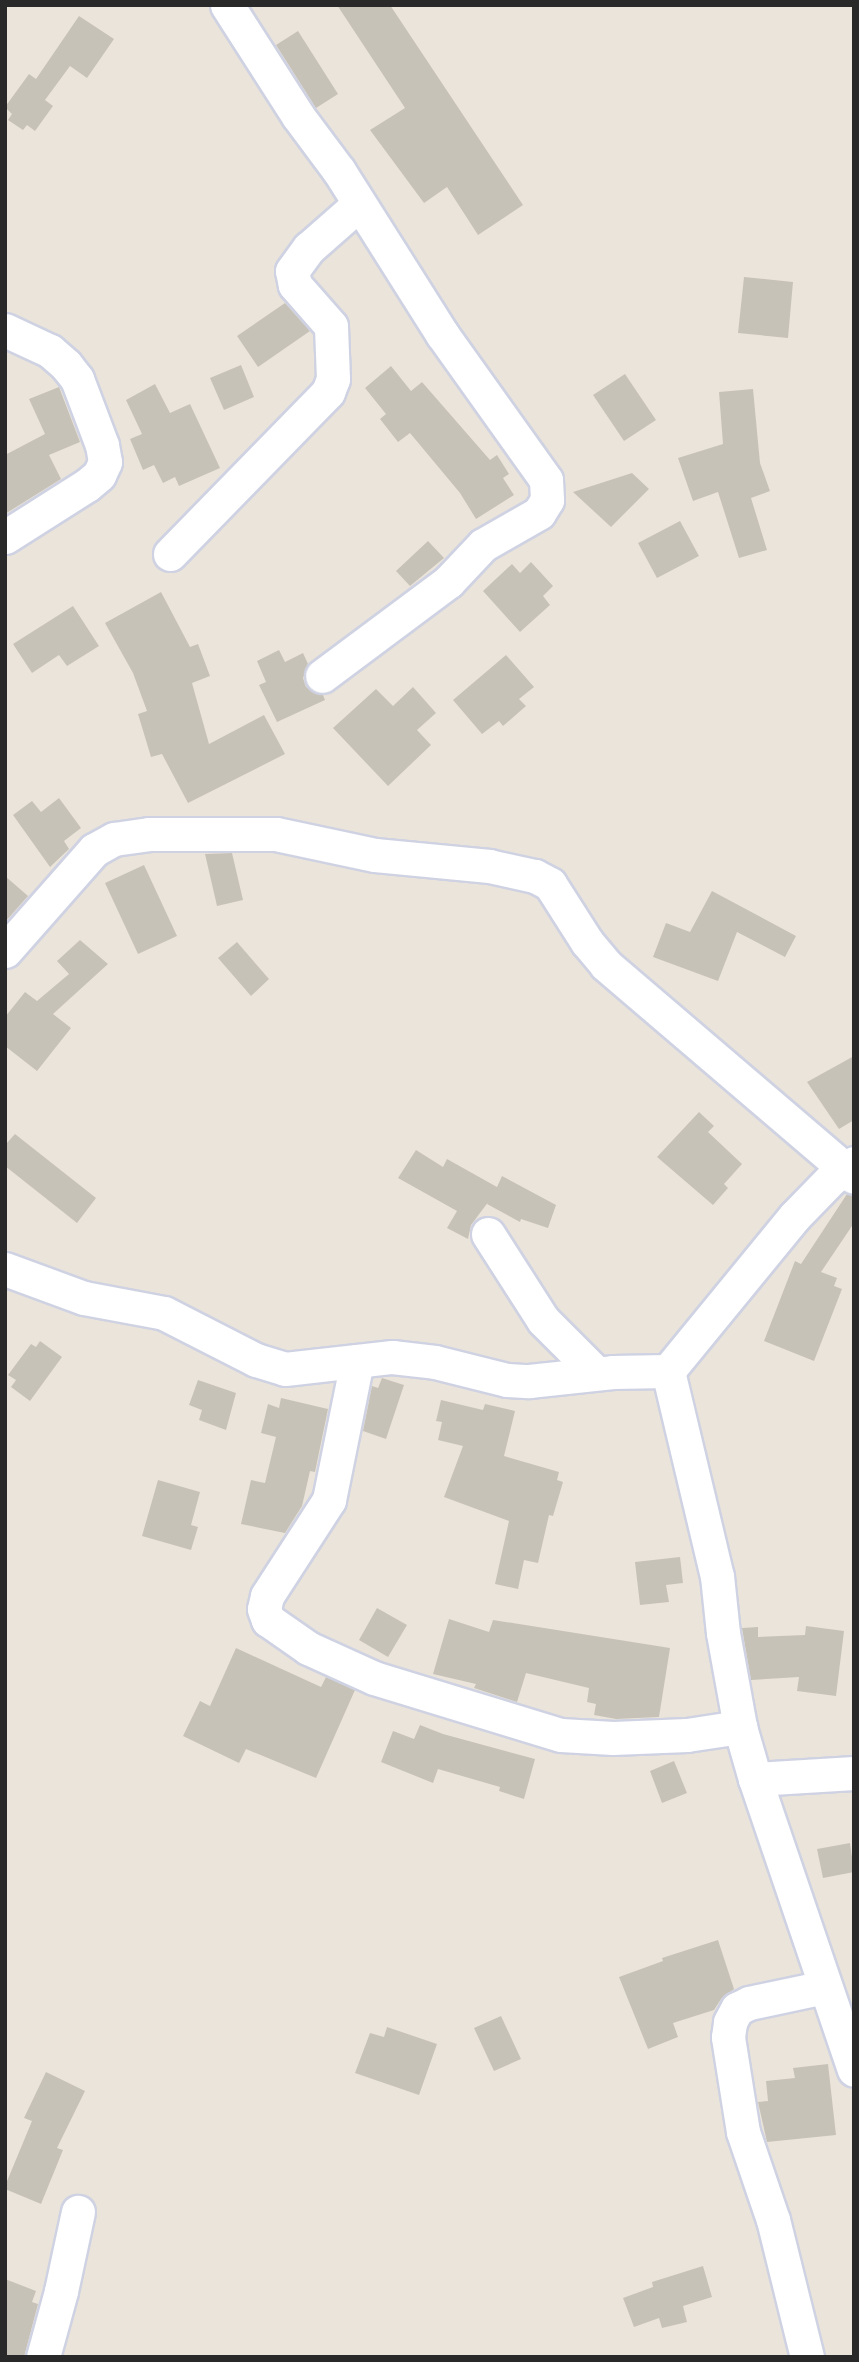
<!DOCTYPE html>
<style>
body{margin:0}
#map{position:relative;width:859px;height:2362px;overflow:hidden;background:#ebe4da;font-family:Commissioner,sans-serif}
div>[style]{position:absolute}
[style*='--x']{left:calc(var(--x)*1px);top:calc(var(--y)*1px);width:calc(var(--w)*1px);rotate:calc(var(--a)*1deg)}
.building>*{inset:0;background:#c7c2b8}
.roads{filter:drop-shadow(2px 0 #cfd2e2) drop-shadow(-2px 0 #cfd2e2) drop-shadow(0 2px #cfd2e2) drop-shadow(0 -2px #cfd2e2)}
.minor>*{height:33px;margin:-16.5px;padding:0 16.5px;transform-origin:16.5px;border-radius:16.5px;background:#fff}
span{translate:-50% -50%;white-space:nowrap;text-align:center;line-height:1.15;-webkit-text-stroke:5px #fff;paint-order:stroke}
.frame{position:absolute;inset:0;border:7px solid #292929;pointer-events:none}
</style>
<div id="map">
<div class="building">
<i style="clip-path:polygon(337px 5px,390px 5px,523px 205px,478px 235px,447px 187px,424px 203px,370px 130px,405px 108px)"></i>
<i style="clip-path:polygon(79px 16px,114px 39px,87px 78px,70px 66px,45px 100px,53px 106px,35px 131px,27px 125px,23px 130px,8px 120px,12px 114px,5px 107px,29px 74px,36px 79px)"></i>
<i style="clip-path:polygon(298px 31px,338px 94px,316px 108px,276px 45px)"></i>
<i style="clip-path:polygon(744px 277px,793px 282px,788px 338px,738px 333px)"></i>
<i style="clip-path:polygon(285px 303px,310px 331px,258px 367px,237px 336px)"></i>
<i style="clip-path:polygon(241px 365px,254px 397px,224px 410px,210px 378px)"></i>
<i style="clip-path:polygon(391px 366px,411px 391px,422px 382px,490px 460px,497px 455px,509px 474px,503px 478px,514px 495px,476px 519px,460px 493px,410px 433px,398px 442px,380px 419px,386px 414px,365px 388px)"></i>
<i style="clip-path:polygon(625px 374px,656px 420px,624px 441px,593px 395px)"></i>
<i style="clip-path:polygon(155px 384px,170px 413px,190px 404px,220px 468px,179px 486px,175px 477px,163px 483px,154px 465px,143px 470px,130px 439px,142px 434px,126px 400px)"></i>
<i style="clip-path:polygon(59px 387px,80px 442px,49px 455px,61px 479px,5px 514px,5px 455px,45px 434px,29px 399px)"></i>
<i style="clip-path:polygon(753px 389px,760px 463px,770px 491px,751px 498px,767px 550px,739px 558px,718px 492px,693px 501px,678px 458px,723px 444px,719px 392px)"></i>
<i style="clip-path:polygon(632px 473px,649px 489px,611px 527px,573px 492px)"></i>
<i style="clip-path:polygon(680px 521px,699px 556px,657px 578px,638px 543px)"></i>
<i style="clip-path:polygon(428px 541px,444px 558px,410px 586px,396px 571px)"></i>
<i style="clip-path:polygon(531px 562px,553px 586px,543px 596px,550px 605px,520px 632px,483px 591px,512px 564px,520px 573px)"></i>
<i style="clip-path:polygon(161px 592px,190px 647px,198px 644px,210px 676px,192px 683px,209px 744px,264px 715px,285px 754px,188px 803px,162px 754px,151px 757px,138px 714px,147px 711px,133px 673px,105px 623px)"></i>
<i style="clip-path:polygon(73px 606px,99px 646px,67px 666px,59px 655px,32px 673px,13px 644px)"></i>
<i style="clip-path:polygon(279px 650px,285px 662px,303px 653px,308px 664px,303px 678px,306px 687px,323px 695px,325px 700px,277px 722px,259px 685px,266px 682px,257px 661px)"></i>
<i style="clip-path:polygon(506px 655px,534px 687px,519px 699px,526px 706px,503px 726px,499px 721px,482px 734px,453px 700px)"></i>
<i style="clip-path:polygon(413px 687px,436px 713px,417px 730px,431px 745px,388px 786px,333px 728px,376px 689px,393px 706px)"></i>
<i style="clip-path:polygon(59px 798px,81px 828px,64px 841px,69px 849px,50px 867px,13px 815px,32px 801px,41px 812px)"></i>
<i style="clip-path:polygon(232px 853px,243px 900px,217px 906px,205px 854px)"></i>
<i style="clip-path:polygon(144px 865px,177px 936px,138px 954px,105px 883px)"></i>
<i style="clip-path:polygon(5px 876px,28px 896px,5px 922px)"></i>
<i style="clip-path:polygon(712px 891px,796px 936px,785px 957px,737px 932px,718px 981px,653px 957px,666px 923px,690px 932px)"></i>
<i style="clip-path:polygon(80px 940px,108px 964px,53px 1014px,71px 1028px,37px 1071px,5px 1046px,5px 1017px,25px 992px,37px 1001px,69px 974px,57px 961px)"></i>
<i style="clip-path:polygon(237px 942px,269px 979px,251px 996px,218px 958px)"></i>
<i style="clip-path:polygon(854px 1056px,854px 1120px,839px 1129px,807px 1082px)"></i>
<i style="clip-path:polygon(699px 1112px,714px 1126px,708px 1132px,742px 1164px,724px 1184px,728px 1188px,713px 1205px,657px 1157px)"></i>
<i style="clip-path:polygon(15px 1134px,96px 1198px,77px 1223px,5px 1166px,5px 1145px)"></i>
<i style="clip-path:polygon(416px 1150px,443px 1167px,447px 1159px,497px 1187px,502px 1176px,556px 1205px,548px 1228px,521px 1219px,520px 1222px,487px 1204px,489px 1201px,471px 1225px,468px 1239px,447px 1228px,457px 1211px,398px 1178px)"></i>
<i style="clip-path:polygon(847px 1194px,854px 1196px,854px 1223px,821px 1272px,837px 1278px,834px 1286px,842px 1289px,814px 1361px,764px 1341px,795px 1261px,801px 1264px)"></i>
<i style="clip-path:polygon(40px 1341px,62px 1357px,30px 1401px,11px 1387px,16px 1380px,8px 1375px,31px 1344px,36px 1347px)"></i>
<i style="clip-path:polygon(382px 1378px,404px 1385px,386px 1439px,363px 1431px,372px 1386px,378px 1388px)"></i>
<i style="clip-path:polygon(198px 1380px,236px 1393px,226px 1430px,199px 1420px,202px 1410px,189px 1405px)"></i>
<i style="clip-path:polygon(281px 1398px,328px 1409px,315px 1472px,310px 1471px,302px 1506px,285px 1533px,241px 1524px,251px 1480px,265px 1483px,276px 1437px,261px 1433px,268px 1404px,279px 1408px)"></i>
<i style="clip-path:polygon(441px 1400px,483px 1410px,485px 1404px,515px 1411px,504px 1456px,559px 1472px,557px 1480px,563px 1482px,553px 1516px,549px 1515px,538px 1563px,524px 1560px,518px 1589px,495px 1584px,509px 1521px,444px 1497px,463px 1446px,438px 1440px,442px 1422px,436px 1421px)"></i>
<i style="clip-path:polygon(158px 1480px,200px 1492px,191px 1525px,198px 1527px,191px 1550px,142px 1536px)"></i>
<i style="clip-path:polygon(680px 1557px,683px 1583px,666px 1585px,669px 1602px,640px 1605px,635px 1562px)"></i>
<i style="clip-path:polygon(377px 1608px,407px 1625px,388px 1657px,359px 1640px)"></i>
<i style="clip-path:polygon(449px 1619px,489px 1632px,493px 1620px,670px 1648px,659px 1717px,616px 1719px,594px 1715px,596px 1704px,587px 1702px,589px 1688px,526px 1673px,517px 1702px,474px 1688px,476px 1684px,433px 1674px)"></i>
<i style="clip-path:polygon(806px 1626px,844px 1631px,836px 1696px,797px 1691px,799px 1677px,751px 1680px,742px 1628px,758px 1627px,758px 1637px,805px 1635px)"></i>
<i style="clip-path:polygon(236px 1648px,321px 1687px,326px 1677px,355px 1690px,316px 1778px,246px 1749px,239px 1763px,183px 1736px,200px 1701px,210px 1706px)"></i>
<i style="clip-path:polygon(420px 1725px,443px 1734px,535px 1759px,524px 1799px,499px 1791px,500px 1787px,438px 1769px,433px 1783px,381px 1762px,393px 1731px,414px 1739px)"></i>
<i style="clip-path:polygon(674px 1761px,687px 1793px,662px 1803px,650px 1771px)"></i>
<i style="clip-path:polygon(850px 1843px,854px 1872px,823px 1878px,817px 1849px)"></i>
<i style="clip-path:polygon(718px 1940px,734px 1989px,721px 1999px,714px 2010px,673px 2023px,678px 2037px,648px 2049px,619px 1977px,663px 1961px,662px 1958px)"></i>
<i style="clip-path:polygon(501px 2016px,521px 2059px,494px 2071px,474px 2028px)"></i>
<i style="clip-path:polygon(387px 2027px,437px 2044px,419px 2095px,355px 2073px,370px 2033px,384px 2037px)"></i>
<i style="clip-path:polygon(828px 2064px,836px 2135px,767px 2142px,758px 2102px,768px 2101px,766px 2081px,795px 2078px,793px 2068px)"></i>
<i style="clip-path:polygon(46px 2072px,85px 2091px,57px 2148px,63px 2150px,41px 2204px,5px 2189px,5px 2186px,32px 2121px,24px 2118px)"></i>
<i style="clip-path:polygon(703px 2266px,712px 2297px,683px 2306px,687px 2322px,662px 2328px,659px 2318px,634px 2327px,623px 2298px,653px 2287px,652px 2282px)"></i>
<i style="clip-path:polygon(5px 2279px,36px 2291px,32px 2302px,38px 2304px,24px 2357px,5px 2357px)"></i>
</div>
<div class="roads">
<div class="minor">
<i style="--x:227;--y:5;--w:132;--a:57.4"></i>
<i style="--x:298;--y:116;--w:69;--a:53.3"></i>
<i style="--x:339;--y:171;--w:193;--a:57.7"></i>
<i style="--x:442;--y:334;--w:179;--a:54.5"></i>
<i style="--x:546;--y:480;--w:20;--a:87"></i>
<i style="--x:547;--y:500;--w:15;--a:122"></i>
<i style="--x:539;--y:513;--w:64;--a:150.3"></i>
<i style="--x:483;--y:545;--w:51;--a:133.4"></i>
<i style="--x:448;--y:582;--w:157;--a:143.3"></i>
<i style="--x:5;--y:330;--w:50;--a:25"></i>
<i style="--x:50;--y:351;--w:21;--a:41"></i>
<i style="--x:66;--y:365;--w:18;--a:52"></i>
<i style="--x:77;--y:379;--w:71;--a:69.3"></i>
<i style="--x:102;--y:445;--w:17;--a:80"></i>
<i style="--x:105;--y:462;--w:14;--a:115"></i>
<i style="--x:99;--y:475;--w:16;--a:140"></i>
<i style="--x:87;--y:485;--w:97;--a:147.6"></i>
<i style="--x:170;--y:554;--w:226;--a:-45.7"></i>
<i style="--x:328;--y:392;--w:14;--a:-69"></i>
<i style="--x:333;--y:379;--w:53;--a:-92.2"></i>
<i style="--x:331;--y:326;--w:55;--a:-131.3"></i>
<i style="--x:295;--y:285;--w:14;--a:-102"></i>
<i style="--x:292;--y:271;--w:29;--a:-54"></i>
<i style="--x:309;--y:248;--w:65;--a:-41.3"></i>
<i style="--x:5;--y:951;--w:135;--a:-48.6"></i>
<i style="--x:94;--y:850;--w:23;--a:-29"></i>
<i style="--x:114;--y:839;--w:35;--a:-8"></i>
<i style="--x:149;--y:834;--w:127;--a:0"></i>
<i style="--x:276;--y:834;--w:101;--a:12"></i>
<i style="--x:375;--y:855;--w:115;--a:5.5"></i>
<i style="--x:489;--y:866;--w:47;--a:12.3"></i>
<i style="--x:535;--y:876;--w:17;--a:28"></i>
<i style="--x:550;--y:884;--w:69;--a:57.5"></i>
<i style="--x:587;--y:942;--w:30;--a:50"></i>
<i style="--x:606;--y:965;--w:326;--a:40.5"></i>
<i style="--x:488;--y:1234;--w:102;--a:57.4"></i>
<i style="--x:543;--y:1320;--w:75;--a:45"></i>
<i style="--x:5;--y:1269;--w:84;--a:20.2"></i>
<i style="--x:84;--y:1298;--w:81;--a:10.6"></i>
<i style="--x:164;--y:1313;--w:103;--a:27.1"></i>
<i style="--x:256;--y:1360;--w:30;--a:17"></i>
<i style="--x:285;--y:1369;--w:108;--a:-6.4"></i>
<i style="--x:392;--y:1357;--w:43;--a:6.6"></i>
<i style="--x:435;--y:1362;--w:74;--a:14"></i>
<i style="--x:507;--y:1380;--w:22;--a:3"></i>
<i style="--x:529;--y:1381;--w:84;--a:-6.1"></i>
<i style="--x:613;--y:1372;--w:55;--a:-1"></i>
<i style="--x:668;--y:1371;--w:200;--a:-50.7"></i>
<i style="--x:795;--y:1216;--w:53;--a:-45.8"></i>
<i style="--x:832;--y:1178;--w:27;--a:-34"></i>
<i style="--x:357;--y:1361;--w:142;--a:101.4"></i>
<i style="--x:329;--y:1500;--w:114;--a:122.9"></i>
<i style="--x:267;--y:1596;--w:13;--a:103"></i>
<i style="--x:264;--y:1609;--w:12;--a:70"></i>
<i style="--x:268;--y:1620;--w:49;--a:35"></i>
<i style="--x:308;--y:1648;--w:72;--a:24.4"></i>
<i style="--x:374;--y:1678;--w:195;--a:17"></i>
<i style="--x:561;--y:1735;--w:52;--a:3.3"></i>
<i style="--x:613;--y:1738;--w:74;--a:-2.3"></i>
<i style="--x:687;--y:1735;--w:54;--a:-8.6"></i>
<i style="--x:740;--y:1727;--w:54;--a:73.9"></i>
<i style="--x:755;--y:1779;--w:307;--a:71.2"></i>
<i style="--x:668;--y:1371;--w:211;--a:76.6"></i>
<i style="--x:717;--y:1576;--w:57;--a:84"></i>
<i style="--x:723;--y:1633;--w:96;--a:79.7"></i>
<i style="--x:755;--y:1779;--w:99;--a:-3.5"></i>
<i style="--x:43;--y:2357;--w:68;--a:-74.7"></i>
<i style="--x:61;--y:2291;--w:81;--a:-77.9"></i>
<i style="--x:807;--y:2357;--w:141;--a:-103.9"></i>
<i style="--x:773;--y:2220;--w:93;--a:-108.8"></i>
<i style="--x:743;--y:2132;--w:96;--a:-99"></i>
<i style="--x:728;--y:2037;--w:15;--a:-82"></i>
<i style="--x:730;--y:2022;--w:15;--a:-62"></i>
<i style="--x:737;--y:2009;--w:13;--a:-27"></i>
<i style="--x:749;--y:2003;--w:78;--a:-11.9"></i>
</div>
</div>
<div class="frame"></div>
</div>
